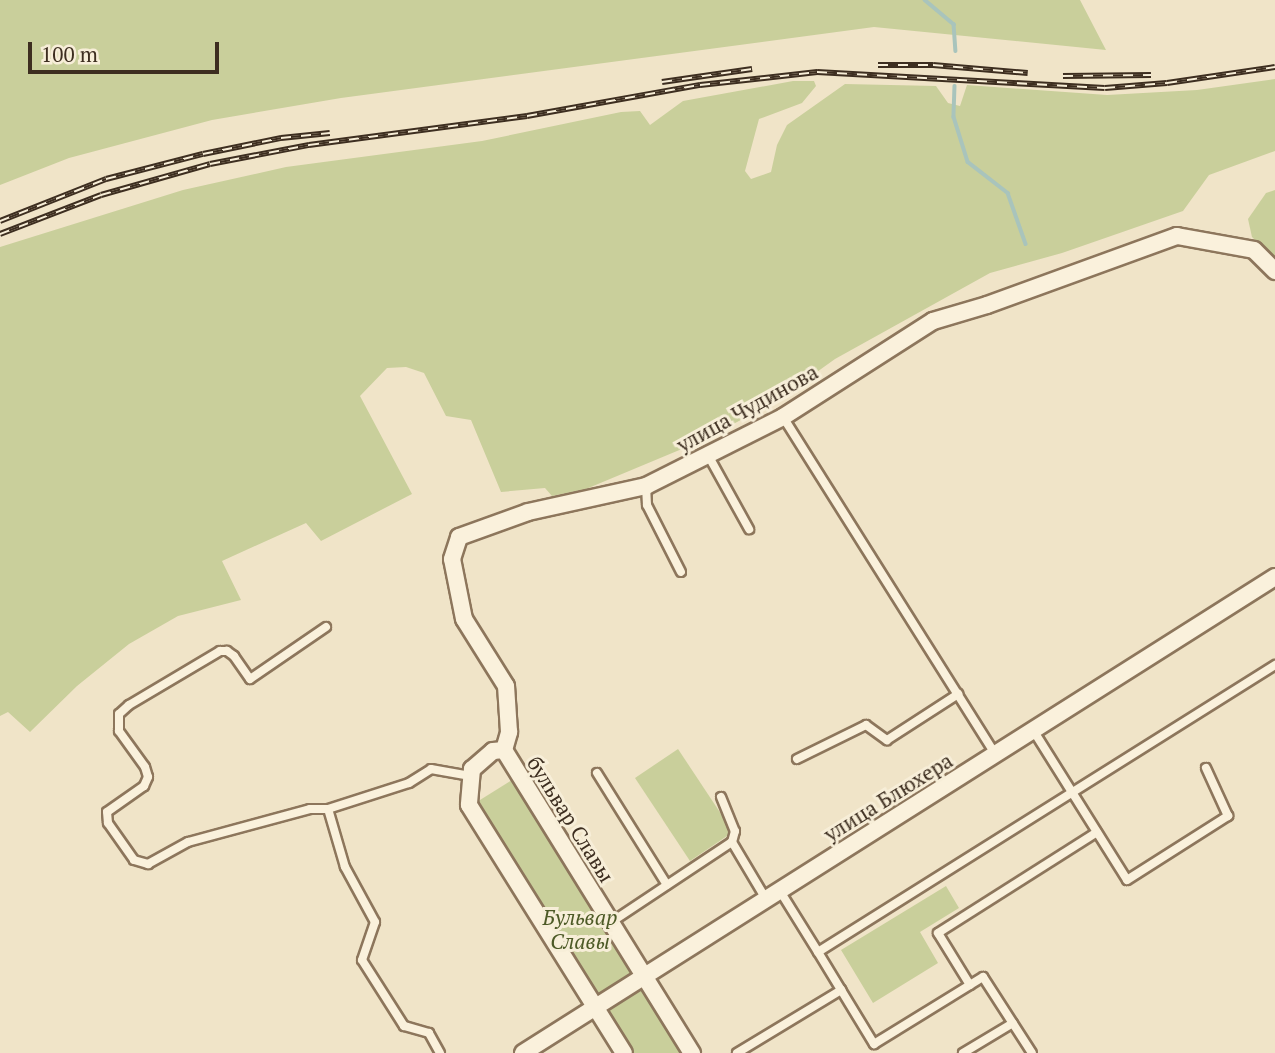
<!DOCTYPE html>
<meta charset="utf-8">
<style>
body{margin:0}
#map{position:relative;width:1275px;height:1053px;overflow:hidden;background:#f0e4c8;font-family:"PT Serif",serif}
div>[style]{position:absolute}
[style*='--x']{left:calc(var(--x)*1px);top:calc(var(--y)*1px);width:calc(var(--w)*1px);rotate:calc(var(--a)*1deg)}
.green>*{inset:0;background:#c9cf9b}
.stream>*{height:3.5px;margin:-1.75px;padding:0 1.75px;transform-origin:1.75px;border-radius:1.75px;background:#a9c4bc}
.roads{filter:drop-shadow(2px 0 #8d765c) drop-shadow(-2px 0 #8d765c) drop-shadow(0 2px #8d765c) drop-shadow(0 -2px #8d765c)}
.service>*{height:8px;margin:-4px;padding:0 4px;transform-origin:4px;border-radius:4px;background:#faf1dc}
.minor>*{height:16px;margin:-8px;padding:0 8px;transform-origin:8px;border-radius:8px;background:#faf1dc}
.rail>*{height:6px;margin-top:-3px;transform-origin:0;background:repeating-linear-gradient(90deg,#f7eed8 0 10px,#3d2e20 0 20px);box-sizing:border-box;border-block:2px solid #3d2e20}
span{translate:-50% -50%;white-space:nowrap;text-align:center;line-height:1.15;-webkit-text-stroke:6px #f7eed8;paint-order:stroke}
.street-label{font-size:21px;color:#3d2e20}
.park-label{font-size:21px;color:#4d5a26;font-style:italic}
.scale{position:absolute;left:28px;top:42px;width:191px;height:32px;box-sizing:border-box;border:4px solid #3d2e20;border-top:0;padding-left:9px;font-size:21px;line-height:24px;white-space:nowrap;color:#3d2e20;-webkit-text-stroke:5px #f7eed8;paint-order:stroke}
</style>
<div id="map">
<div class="green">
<i style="clip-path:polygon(0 0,1080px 0,1106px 50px,874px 27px,341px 98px,212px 120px,69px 158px,0 185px)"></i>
<i style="clip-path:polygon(1275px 79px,1275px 151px,1209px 175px,1183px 211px,1062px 253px,990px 273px,835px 359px,775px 402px,701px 441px,586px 489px,552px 496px,545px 488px,501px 492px,471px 420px,446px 416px,424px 373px,406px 367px,387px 368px,360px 396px,412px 494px,321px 541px,306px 523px,222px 561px,241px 600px,178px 616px,129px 644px,77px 686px,30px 732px,8px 712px,0 716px,0 247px,183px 190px,286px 167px,482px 141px,621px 112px,640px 111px,650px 125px,683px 101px,793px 81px,814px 81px,816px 86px,802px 103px,759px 119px,745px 171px,751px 179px,771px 172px,777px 145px,787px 125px,845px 84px,936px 86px,948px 103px,960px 106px,967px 85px,1107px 95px,1197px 90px)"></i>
<i style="clip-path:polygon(1275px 190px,1275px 260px,1252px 237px,1248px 219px,1266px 193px)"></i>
<i style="clip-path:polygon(678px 749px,733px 832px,690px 861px,635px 778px)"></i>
<i style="clip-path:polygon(515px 778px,689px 1053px,628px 1053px,472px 805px)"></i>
<i style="clip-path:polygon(946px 886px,959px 908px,920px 932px,938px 963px,873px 1003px,841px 950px)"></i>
</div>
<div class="stream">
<i style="--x:925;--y:0;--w:38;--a:40"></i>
<i style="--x:954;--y:24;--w:27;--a:86"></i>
<i style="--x:955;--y:86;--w:31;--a:92"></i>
<i style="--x:954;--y:117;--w:47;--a:72.7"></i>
<i style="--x:968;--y:162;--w:51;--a:37.8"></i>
<i style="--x:1008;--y:193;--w:54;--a:70.6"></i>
</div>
<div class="roads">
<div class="service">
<i style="--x:783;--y:417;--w:398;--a:57.8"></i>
<i style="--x:708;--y:455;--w:85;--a:61"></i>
<i style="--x:646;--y:486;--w:19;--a:87"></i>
<i style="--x:647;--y:505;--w:75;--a:63.1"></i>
<i style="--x:326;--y:627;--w:92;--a:145.6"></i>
<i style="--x:250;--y:679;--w:28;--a:-125"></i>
<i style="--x:234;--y:656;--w:9;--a:-144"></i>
<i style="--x:227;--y:651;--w:7;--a:180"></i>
<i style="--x:220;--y:651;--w:106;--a:149.3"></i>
<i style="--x:129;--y:705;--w:13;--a:138"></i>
<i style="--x:119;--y:714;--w:17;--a:90"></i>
<i style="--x:119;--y:731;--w:44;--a:54.2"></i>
<i style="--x:145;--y:767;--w:10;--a:73"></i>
<i style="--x:148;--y:777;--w:10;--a:114"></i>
<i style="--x:144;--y:786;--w:45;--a:144.9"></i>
<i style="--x:107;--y:812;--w:11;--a:85"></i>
<i style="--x:108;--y:823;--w:45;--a:54.9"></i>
<i style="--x:134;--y:860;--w:15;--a:16"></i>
<i style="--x:148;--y:864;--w:46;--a:-28.8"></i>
<i style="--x:188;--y:842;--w:126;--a:-15.1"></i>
<i style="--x:310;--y:809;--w:18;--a:0"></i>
<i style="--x:1033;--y:730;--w:177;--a:57.9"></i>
<i style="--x:1127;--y:880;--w:120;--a:-32.4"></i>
<i style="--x:1228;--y:816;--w:53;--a:-114.6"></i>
<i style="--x:797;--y:759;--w:77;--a:-26.2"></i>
<i style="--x:866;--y:725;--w:26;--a:36"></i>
<i style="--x:887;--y:740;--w:85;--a:-32.9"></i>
<i style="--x:597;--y:773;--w:132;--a:58"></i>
<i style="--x:721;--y:797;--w:37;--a:68"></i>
<i style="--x:735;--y:831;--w:11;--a:105"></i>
<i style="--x:732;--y:842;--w:66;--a:59.2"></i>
<i style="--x:780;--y:891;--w:72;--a:58.1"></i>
<i style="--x:818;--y:952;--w:540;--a:-32.13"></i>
<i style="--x:610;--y:923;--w:146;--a:-33.6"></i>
<i style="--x:818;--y:952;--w:108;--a:58.7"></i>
<i style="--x:874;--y:1044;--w:128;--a:-31.6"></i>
<i style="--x:983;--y:977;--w:90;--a:57.2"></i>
<i style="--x:970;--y:985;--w:61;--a:-121.6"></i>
<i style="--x:938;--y:933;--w:188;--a:-32.4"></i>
<i style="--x:440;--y:1053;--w:23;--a:-119"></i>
<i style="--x:429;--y:1033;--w:26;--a:-164"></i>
<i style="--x:404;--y:1026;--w:78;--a:-122.5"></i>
<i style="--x:362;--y:960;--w:40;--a:-71.1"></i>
<i style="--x:375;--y:922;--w:63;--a:-118.6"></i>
<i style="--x:345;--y:867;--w:60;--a:-106.3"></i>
<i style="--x:328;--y:809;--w:85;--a:-17.8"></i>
<i style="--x:409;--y:783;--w:26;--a:-32"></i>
<i style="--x:431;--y:769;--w:40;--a:10"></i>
<i style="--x:737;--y:1053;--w:122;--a:-31.2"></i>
<i style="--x:963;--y:1053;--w:58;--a:-31"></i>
</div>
<div class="minor">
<i style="--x:504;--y:750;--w:19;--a:-74"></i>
<i style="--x:509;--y:732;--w:46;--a:-93.7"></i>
<i style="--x:506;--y:686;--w:79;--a:-122.1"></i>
<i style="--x:464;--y:619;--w:61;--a:-101.3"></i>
<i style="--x:452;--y:559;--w:23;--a:-72"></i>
<i style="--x:459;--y:537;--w:73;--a:-19.9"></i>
<i style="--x:528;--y:512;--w:121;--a:-12.4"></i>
<i style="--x:646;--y:486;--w:153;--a:-26.7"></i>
<i style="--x:783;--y:417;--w:178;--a:-32.6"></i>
<i style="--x:933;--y:321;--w:56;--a:-16.5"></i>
<i style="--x:987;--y:305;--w:202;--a:-20"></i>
<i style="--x:1177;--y:236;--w:78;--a:10.3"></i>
<i style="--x:1254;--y:250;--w:30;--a:45"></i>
<i style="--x:504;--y:750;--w:11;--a:175"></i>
<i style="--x:493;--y:751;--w:28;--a:139"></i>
<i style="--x:472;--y:769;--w:36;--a:95"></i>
<i style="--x:469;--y:805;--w:292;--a:58"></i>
<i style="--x:504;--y:750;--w:357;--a:58.2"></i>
<i style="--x:523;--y:1053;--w:890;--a:-32.33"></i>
</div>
</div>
<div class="rail">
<i style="--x:878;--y:65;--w:55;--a:0"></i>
<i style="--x:933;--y:65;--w:95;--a:4.8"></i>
<i style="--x:1063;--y:76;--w:88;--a:-0.7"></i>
<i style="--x:662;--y:82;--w:91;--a:-8.2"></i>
<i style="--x:0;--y:221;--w:114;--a:-21.6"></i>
<i style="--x:106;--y:179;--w:100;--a:-14.5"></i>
<i style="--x:203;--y:154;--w:80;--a:-11.6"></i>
<i style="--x:281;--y:138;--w:49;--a:-5.8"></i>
<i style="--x:0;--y:234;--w:108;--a:-21.1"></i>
<i style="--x:101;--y:195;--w:113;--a:-15.9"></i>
<i style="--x:210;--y:164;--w:101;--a:-10.9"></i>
<i style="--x:309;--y:145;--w:220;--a:-7.6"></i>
<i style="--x:527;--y:116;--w:176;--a:-10.2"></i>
<i style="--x:700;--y:85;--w:118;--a:-6.3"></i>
<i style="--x:817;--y:72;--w:288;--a:3.2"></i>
<i style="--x:1105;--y:88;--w:62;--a:-4.6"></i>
<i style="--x:1167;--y:83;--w:109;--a:-8.4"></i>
</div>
<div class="street-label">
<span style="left:747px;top:408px;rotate:-29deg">улица Чудинова</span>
<span style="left:888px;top:797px;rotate:-32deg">улица Блюхера</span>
<span style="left:571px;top:819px;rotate:58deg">бульвар Славы</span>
</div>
<div class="park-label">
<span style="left:580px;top:929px">Бульвар<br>Славы</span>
</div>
<div class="scale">100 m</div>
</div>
